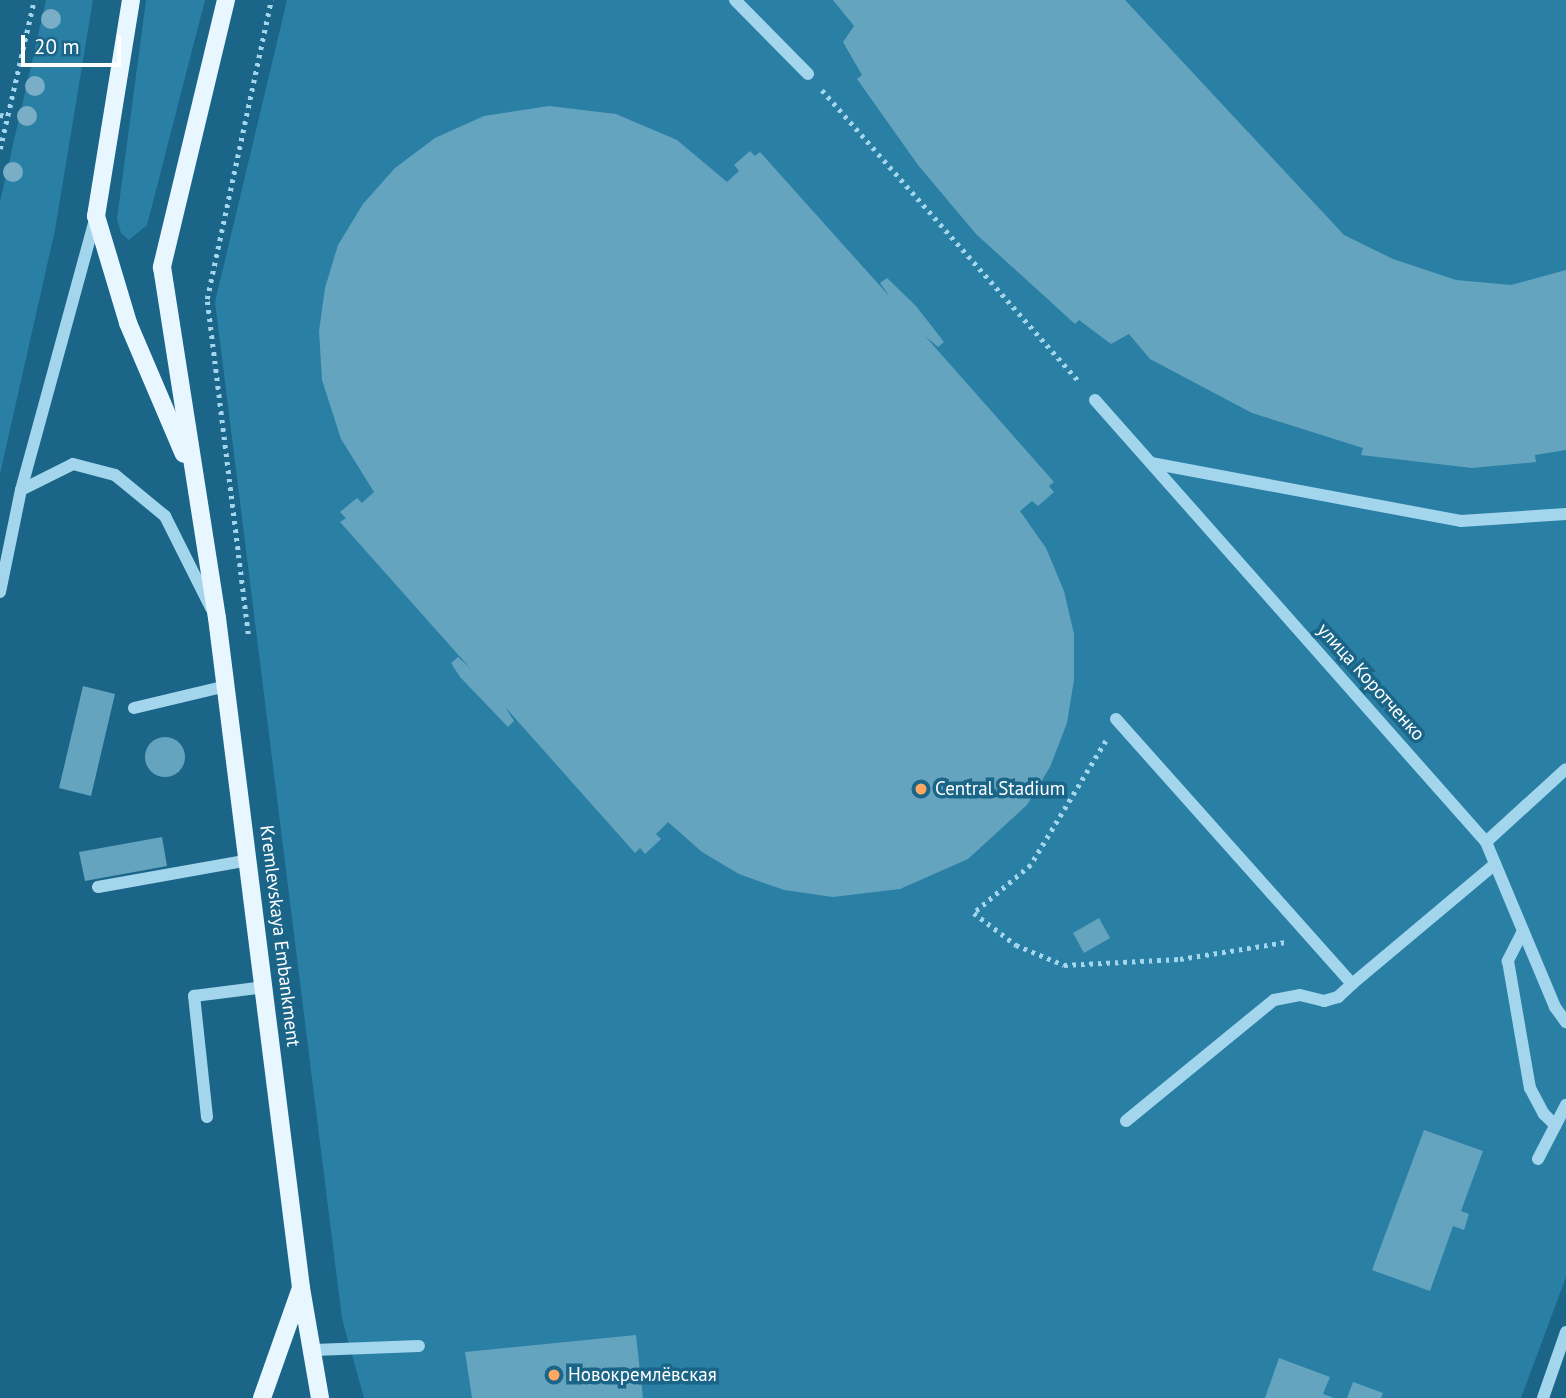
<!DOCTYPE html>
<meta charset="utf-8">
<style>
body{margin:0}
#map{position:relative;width:1566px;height:1398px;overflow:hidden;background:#1a6588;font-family:"PT Sans",sans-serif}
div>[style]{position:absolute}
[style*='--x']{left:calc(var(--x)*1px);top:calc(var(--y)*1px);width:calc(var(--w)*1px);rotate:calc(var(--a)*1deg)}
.green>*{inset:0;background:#2a7fa5}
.building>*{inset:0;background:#65a4bf}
.round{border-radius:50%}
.path>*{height:4.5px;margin-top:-2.25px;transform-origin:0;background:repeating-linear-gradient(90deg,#a3d6ec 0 3.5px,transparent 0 8.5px)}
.minor>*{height:12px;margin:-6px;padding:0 6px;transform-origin:6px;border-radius:6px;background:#a3d6ec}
.major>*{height:18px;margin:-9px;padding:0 9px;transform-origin:9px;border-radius:9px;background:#e8f7ff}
.trees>*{width:20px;height:20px;margin:-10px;border-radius:50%;background:#7aaec6}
.dots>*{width:19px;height:19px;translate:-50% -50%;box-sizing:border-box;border:4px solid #1a6588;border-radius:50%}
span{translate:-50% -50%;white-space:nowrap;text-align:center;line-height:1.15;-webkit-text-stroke:7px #1a6588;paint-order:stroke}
.street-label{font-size:19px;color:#fff}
.poi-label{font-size:19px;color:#fff}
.left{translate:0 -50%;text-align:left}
.scale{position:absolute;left:21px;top:35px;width:100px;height:32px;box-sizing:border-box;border:4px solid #fff;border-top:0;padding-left:9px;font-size:21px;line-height:24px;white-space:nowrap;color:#fff;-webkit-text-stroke:5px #1a6588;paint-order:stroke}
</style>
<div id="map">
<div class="green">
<i style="clip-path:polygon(46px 0,93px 0,55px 230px,0 474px,0 202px)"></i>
<i style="clip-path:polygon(146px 0,205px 0,147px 225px,129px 240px,121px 233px,117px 219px)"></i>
<i style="clip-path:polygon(287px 0,1566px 0,1566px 1277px,1521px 1398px,364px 1398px,342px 1319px,215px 302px)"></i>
</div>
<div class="building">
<i style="clip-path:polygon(833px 0,1125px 0,1344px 235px,1393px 259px,1456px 280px,1511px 285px,1566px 270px,1566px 450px,1535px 455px,1536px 462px,1472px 468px,1361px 455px,1363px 448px,1252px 413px,1150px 359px,1129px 334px,1111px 344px,1079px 320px,1075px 324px,976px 234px,918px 165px,857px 79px,862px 75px,843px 42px,854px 26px)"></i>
<i style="clip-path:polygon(549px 106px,616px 114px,677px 140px,727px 182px,739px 171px,734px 165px,750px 151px,755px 156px,760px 152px,890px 297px,880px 283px,887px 278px,916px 306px,944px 342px,938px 347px,925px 336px,1054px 482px,1049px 486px,1054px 492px,1038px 506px,1032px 501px,1020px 511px,1046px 548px,1064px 591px,1074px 634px,1074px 680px,1067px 723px,1050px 767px,1027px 805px,968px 859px,900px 889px,833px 897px,784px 890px,739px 874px,702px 852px,668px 822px,656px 834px,661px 839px,645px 854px,640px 848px,635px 853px,505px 707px,514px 721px,508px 727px,460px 677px,451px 663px,458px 657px,470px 668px,340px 522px,346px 518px,340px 512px,357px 498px,362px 503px,374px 492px,341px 439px,322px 380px,319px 331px,325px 288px,338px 245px,363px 204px,395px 168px,435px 138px,484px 116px)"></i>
<i style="clip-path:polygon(83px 686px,115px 694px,91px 796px,59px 788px)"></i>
<i class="round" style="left:145px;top:737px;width:40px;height:40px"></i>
<i style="clip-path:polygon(162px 837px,167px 866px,85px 881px,79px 852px)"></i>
<i style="clip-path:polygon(1099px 918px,1110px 938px,1084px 953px,1073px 933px)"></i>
<i style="clip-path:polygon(1424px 1130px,1483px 1151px,1461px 1211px,1469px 1214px,1464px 1230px,1453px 1226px,1430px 1291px,1372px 1270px)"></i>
<i style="clip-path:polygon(636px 1335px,643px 1398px,472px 1398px,465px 1352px)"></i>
<i style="clip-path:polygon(1279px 1358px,1330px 1377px,1323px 1394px,1334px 1398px,1265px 1398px)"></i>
<i style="clip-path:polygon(1353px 1382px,1383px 1393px,1381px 1398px,1347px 1398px)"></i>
</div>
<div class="path">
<i style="--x:822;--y:90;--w:390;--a:48.6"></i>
<i style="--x:0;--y:115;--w:7;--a:8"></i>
<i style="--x:0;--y:149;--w:153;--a:-77.1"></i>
<i style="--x:248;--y:634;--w:337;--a:-97"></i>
<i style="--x:207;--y:299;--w:306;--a:-77.9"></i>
<i style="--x:1106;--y:741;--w:145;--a:121.2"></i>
<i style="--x:1031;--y:865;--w:75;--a:139.9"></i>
<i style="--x:974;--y:913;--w:53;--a:37.3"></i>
<i style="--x:1016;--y:945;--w:52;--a:22.6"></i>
<i style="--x:1064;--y:965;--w:116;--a:-3"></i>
<i style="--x:1180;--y:959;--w:107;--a:-9.1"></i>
</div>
<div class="minor">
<i style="--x:735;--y:0;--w:104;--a:45.4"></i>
<i style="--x:1095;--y:400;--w:590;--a:48.5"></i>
<i style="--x:1486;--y:842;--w:179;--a:67.3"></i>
<i style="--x:1555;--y:1007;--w:19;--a:54"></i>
<i style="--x:1151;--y:463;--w:315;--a:10.6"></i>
<i style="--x:1461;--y:521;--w:105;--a:-3.8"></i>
<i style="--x:21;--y:490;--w:58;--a:-26.6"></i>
<i style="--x:73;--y:464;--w:43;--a:14.7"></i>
<i style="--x:115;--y:475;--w:65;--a:39.4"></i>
<i style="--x:165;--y:516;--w:103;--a:63.4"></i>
<i style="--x:0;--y:592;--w:104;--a:-78.4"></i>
<i style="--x:21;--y:490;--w:284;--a:-74.7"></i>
<i style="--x:134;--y:708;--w:95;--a:-13.4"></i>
<i style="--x:1116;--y:719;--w:355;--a:48.3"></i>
<i style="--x:1352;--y:984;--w:187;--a:-40"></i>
<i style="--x:1486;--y:842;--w:108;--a:-42.4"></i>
<i style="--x:98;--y:887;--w:153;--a:-10.1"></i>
<i style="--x:1523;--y:931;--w:34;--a:117"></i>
<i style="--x:1508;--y:961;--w:129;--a:80.2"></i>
<i style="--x:1530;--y:1088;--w:30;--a:62"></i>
<i style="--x:1544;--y:1114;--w:16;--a:45"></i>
<i style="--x:207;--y:1117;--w:122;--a:-96.1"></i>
<i style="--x:194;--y:996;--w:72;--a:-7.2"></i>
<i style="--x:1126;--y:1121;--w:191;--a:-39.3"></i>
<i style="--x:1274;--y:1000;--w:26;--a:-11"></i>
<i style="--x:1300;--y:995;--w:25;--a:14"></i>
<i style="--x:1324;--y:1001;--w:15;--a:-16"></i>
<i style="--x:1338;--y:997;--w:19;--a:-43"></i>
<i style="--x:1538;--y:1159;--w:61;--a:-62.6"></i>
<i style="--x:314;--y:1350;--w:105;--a:-2.2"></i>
<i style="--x:1543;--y:1398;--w:70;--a:-70.8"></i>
</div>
<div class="major">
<i style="--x:131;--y:0;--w:219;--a:99.2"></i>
<i style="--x:96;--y:216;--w:112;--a:73.3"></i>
<i style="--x:128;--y:323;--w:142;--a:66.9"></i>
<i style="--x:226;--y:0;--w:275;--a:103.5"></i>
<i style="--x:162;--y:267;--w:355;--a:81.1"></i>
<i style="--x:217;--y:618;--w:675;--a:82.85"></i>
<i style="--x:301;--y:1288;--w:112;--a:80.2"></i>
<i style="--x:262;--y:1398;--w:117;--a:-70.5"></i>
</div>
<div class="trees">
<i style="left:51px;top:19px"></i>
<i style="left:35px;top:86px"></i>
<i style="left:27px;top:116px"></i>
<i style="left:13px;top:172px"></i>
</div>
<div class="dots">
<i style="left:921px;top:789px;background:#fea95f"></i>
<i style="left:554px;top:1375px;background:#fea95f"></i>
</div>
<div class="street-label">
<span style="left:1371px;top:682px;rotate:48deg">улица Коротченко</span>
<span style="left:280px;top:936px;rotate:83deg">Kremlevskaya Embankment</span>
</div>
<div class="poi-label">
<span class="left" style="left:935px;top:789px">Central Stadium</span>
<span class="left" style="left:568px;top:1375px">Новокремлёвская</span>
</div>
<div class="scale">20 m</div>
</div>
